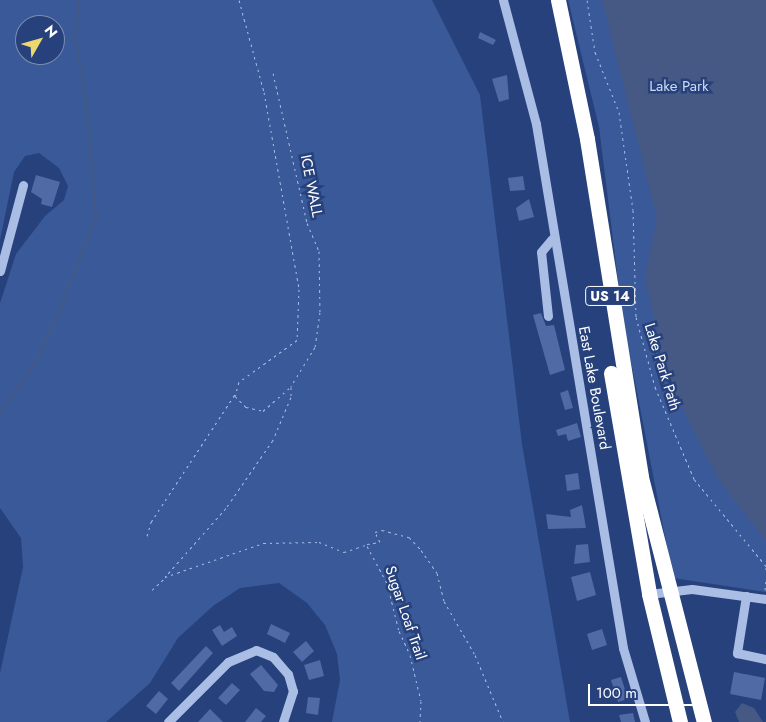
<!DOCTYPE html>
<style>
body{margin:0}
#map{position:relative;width:766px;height:722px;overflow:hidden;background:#26417b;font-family:Jost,sans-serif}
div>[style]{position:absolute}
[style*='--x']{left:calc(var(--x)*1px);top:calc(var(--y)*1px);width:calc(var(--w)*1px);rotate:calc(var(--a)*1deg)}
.green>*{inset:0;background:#3a5998}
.water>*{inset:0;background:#455984}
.stream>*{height:2px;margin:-1px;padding:0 1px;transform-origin:1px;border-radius:1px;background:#455984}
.building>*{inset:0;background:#4f6aa4}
.path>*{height:1px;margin-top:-0.5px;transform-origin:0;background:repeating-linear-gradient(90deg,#aabde4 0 2.5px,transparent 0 6.5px)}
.minor>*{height:9px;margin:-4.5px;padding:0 4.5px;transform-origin:4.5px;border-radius:4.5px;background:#aabde4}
.highway>*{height:15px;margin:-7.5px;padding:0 7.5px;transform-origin:7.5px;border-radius:7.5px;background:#fff}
span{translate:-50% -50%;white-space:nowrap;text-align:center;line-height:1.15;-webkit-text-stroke:5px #26417b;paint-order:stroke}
.shield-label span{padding:1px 4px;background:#26417b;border:1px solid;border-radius:4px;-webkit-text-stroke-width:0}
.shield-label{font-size:14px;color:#fff;font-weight:700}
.park-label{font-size:15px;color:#cddaf3}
.street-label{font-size:15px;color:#fff}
.north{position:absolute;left:15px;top:15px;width:50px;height:50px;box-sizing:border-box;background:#26417b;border:1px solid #7d8db0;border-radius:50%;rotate:52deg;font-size:14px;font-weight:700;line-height:20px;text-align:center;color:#fff}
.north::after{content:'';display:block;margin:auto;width:18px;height:22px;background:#edd870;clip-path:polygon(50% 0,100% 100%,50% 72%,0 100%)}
.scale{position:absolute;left:588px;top:684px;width:108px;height:22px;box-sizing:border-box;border:2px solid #fff;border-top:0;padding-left:6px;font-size:15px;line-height:18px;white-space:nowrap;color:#fff;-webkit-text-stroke:4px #26417b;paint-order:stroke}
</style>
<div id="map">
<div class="green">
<i style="clip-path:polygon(evenodd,0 0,432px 0,480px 95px,522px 444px,570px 722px,332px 722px,340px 680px,337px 654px,325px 625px,307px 603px,279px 583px,240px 588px,213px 606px,178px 638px,150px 683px,106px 722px,0 722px,0 673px,23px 567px,21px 538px,0 508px,0 303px,16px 254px,45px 216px,64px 200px,68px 186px,59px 168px,39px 153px,25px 156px,14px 172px,0 240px,0 0,25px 25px,55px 25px,55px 55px,25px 55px,25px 25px)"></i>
<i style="clip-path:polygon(568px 0,766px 0,766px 592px,673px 578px,623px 320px,599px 127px)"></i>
</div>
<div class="water">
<i style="clip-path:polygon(602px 0,766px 0,766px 541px,719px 480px,668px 380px,645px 278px,657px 218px)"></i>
<i style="clip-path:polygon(742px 703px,754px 708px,763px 722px,739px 722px,735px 712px)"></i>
</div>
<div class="stream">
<i style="--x:0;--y:413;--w:63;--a:-55.3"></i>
<i style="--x:36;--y:361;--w:49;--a:-64.5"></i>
<i style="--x:57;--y:317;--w:107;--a:-68.7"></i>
<i style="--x:96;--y:217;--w:119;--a:-94.8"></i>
<i style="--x:86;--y:98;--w:63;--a:-100.1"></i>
<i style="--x:75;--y:36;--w:36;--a:-84"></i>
</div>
<div class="building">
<i style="clip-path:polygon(480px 32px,496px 40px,493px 45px,478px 38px)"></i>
<i style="clip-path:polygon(507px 75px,509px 99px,499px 102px,492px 79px)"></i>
<i style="clip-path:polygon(36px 175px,60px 182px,52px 207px,41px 204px,42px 199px,31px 192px)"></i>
<i style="clip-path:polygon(523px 176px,525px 190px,510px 191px,508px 178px)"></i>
<i style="clip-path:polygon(529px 199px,534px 217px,519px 221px,516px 208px)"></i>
<i style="clip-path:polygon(541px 313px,546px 326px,554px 325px,565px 370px,550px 375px,533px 315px)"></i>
<i style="clip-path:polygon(568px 390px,573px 408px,565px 410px,560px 393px)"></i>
<i style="clip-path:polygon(577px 423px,581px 437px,568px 441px,566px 434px,558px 436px,556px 430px)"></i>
<i style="clip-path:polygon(578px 473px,580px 489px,567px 491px,565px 475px)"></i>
<i style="clip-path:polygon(582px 505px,586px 528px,548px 529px,546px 514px,571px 517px,570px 510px)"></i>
<i style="clip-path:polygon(588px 544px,590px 562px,574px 564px,576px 545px)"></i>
<i style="clip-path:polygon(590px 572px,596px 595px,577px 601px,571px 577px)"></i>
<i style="clip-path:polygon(271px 624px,290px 633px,285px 643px,267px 634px)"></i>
<i style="clip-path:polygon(220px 625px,224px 632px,232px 627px,237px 636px,222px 646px,212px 630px)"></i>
<i style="clip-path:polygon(602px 629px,607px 645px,592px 650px,587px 634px)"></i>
<i style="clip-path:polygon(306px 641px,314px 651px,302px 662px,293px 652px)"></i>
<i style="clip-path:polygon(206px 646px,213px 653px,179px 691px,171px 683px)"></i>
<i style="clip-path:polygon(320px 660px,324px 676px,309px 680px,304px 665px)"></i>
<i style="clip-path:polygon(261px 665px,278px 685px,274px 692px,264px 691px,250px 674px)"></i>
<i style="clip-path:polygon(734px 672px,765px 678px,761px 700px,730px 694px)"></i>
<i style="clip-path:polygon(621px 677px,628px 699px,618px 702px,611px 680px)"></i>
<i style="clip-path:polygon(232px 683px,240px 690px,226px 705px,218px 698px)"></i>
<i style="clip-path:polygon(159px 691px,168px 699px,156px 714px,146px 706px)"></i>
<i style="clip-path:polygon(308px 697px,320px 698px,318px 715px,306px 713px)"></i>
<i style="clip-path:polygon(256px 708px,266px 716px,261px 722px,245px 722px)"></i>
<i style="clip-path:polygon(210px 709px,223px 722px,198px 722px)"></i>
<i style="clip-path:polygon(633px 713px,635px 722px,621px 722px,619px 715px)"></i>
</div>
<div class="path">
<i style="--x:239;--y:0;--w:95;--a:74.8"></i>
<i style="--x:264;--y:92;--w:200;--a:79.9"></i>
<i style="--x:299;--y:289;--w:51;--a:92.2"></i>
<i style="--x:297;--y:340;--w:72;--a:144.1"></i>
<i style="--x:239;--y:382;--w:15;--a:106"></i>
<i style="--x:235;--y:396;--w:16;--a:45"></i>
<i style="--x:246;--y:407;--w:17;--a:13"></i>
<i style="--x:263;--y:411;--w:37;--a:-41"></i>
<i style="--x:291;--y:387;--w:10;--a:90"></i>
<i style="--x:291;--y:397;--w:47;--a:112.7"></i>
<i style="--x:273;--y:440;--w:83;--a:124.7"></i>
<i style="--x:226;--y:508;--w:92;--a:131.5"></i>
<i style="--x:165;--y:577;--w:104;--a:-19.1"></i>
<i style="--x:263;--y:543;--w:56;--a:-1"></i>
<i style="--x:319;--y:542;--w:27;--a:22"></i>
<i style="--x:344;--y:552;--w:23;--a:-18"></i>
<i style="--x:587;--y:0;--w:53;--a:81.3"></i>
<i style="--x:595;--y:52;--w:65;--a:68.2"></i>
<i style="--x:619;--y:112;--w:99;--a:81.9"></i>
<i style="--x:633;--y:210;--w:107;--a:88.4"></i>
<i style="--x:636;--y:317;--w:73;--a:74.8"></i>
<i style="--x:655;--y:387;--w:100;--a:67"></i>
<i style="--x:694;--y:479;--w:113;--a:50.4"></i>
<i style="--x:273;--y:73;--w:154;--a:77.2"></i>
<i style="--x:307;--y:223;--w:30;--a:67"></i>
<i style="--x:319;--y:251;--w:61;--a:89.1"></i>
<i style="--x:320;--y:312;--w:35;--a:98"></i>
<i style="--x:315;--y:347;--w:46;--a:121.6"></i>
<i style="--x:147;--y:536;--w:15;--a:-74"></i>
<i style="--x:151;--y:522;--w:153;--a:-56.7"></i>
<i style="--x:367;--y:544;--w:13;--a:-9"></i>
<i style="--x:380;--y:542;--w:11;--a:-117"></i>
<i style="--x:375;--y:532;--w:7;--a:-16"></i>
<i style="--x:382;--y:530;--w:28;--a:15"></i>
<i style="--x:409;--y:537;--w:18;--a:47"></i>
<i style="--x:421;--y:550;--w:28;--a:55"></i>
<i style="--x:437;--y:573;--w:29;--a:76"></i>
<i style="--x:444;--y:601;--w:62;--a:60.1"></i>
<i style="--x:475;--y:655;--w:73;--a:67.3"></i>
<i style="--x:367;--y:546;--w:42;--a:61.6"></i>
<i style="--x:387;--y:583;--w:49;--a:76"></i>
<i style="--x:399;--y:631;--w:26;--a:65"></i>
<i style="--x:410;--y:655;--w:47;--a:76.6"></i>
<i style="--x:421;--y:701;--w:21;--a:93"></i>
<i style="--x:766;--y:567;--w:4;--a:90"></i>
<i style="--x:152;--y:590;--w:18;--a:-43"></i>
<i style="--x:765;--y:590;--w:9;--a:-84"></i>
</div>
<div class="minor">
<i style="--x:503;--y:0;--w:128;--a:75.1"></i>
<i style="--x:536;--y:124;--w:531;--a:80.57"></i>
<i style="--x:623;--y:648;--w:77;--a:73.4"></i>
<i style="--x:0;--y:271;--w:89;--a:-75"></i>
<i style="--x:548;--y:316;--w:64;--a:-96.2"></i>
<i style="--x:541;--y:252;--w:17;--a:-50"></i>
<i style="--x:649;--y:594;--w:43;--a:-6.6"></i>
<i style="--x:692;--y:589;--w:75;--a:7.7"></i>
<i style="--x:746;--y:596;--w:58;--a:99"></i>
<i style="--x:737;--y:653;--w:30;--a:12"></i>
<i style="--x:168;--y:722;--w:85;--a:-45"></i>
<i style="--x:228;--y:662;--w:30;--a:-23"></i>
<i style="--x:256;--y:650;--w:18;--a:22"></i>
<i style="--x:273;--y:657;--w:23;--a:49"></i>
<i style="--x:288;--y:674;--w:18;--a:74"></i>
<i style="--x:293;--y:691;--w:33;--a:108"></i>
</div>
<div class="highway">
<i style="--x:558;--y:0;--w:142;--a:78.2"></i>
<i style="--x:587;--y:139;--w:342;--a:80.9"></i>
<i style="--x:641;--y:477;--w:253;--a:75.6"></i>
<i style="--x:611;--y:373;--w:224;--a:80.2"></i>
<i style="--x:649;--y:594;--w:132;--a:76.4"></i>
</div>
<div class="shield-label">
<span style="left:610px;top:296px">US 14</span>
</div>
<div class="park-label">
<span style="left:679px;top:87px">Lake Park</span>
</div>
<div class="street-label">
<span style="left:311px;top:186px;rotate:79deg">ICE WALL</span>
<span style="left:662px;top:367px;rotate:73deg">Lake Park Path</span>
<span style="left:594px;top:388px;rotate:80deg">East Lake Boulevard</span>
<span style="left:405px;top:613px;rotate:71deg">Sugar Loaf Trail</span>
</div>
<div class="north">N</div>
<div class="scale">100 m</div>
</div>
